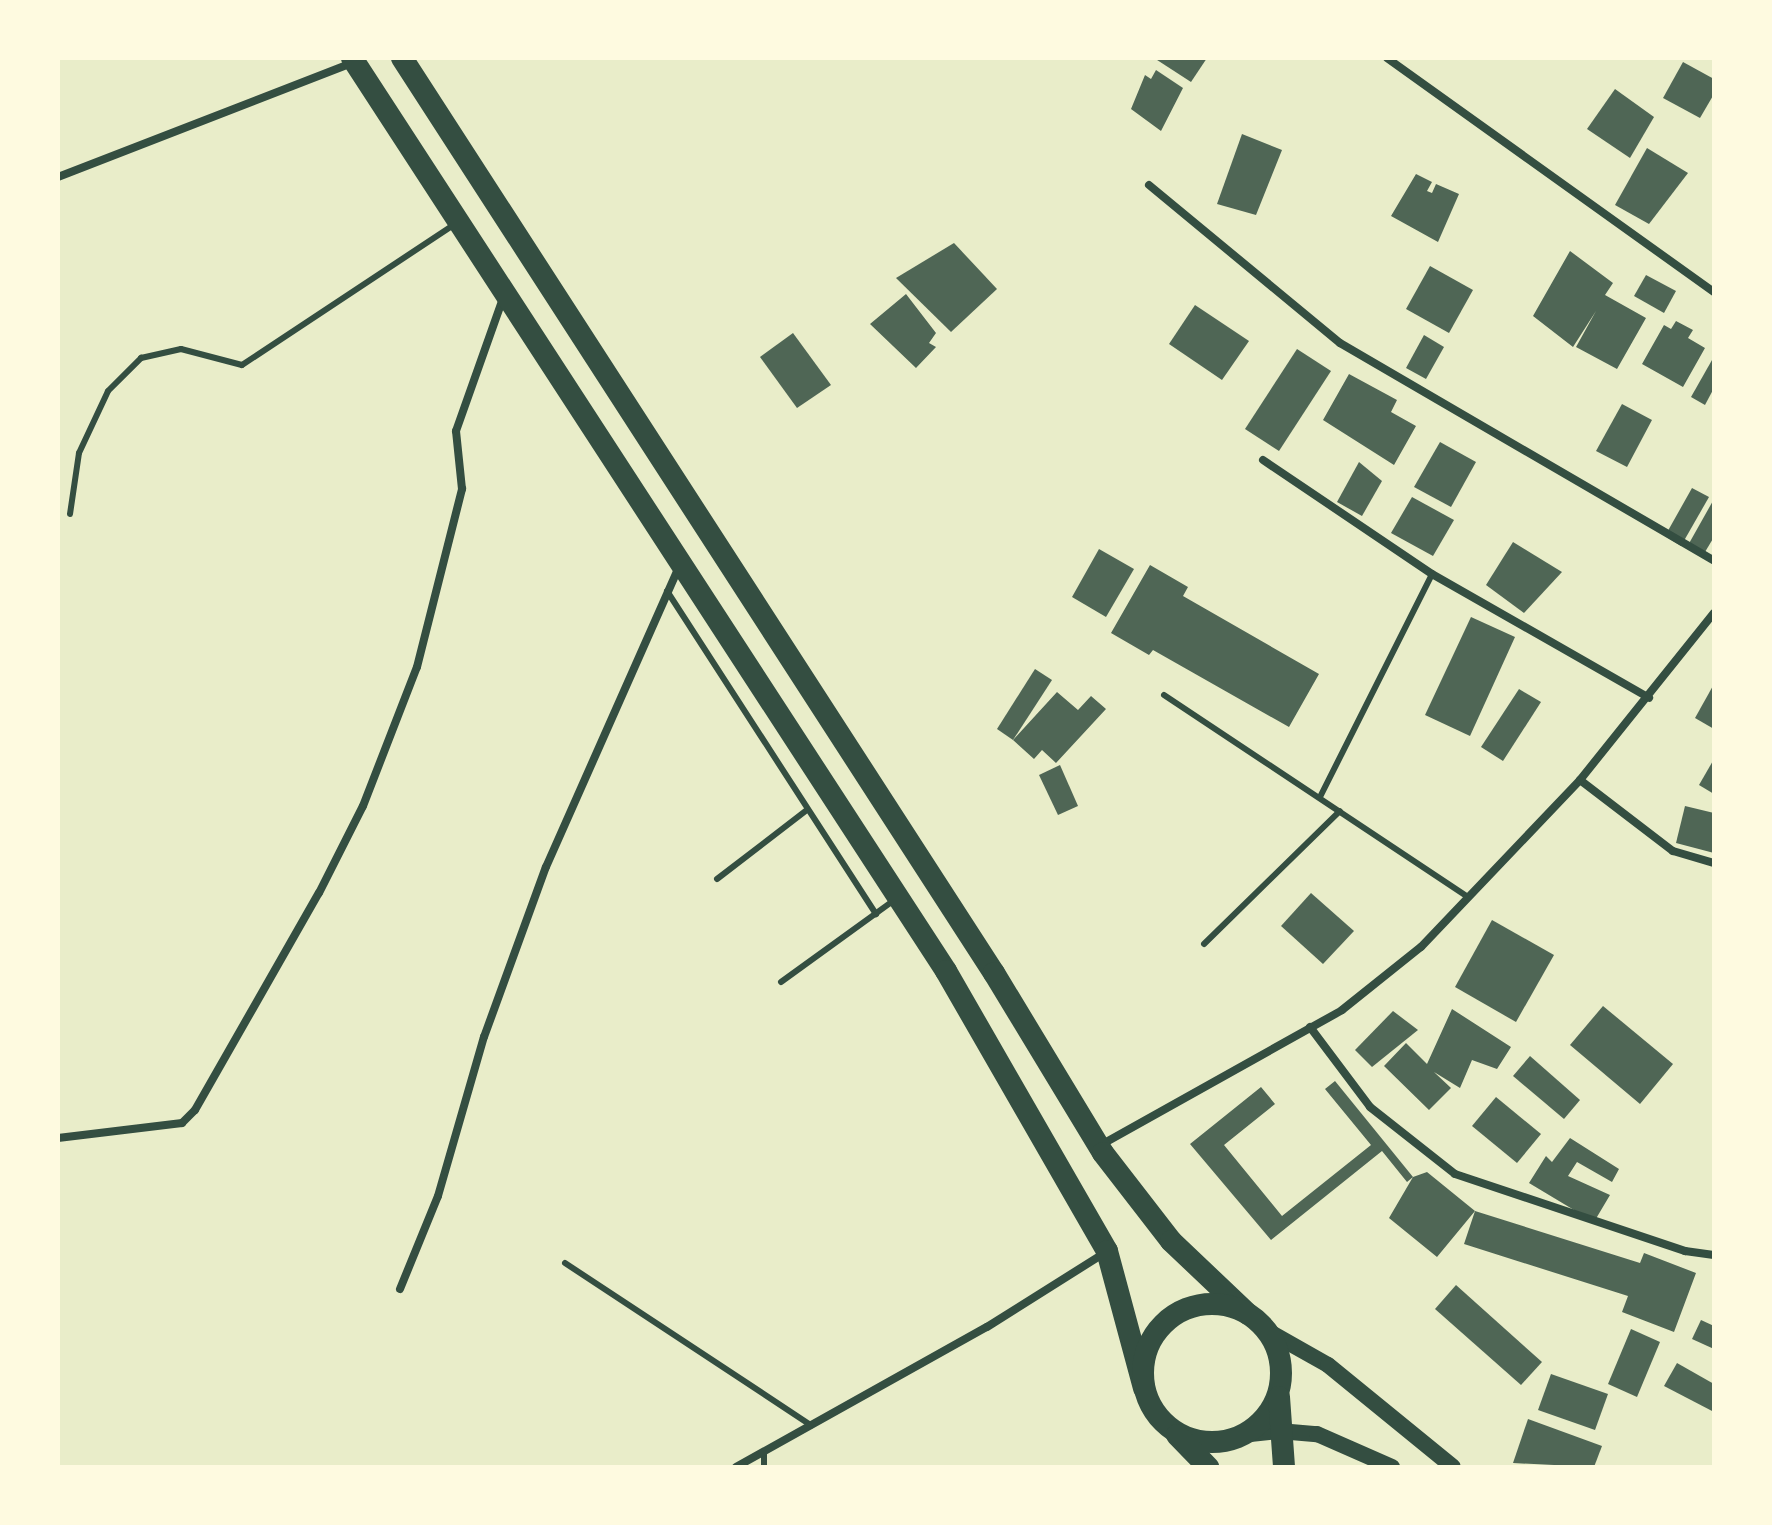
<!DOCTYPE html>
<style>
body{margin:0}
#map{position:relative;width:1772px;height:1525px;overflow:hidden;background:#e9edc9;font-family:"Noto Serif",serif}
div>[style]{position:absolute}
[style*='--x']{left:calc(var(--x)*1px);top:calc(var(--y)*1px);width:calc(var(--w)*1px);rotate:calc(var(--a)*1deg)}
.building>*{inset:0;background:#4f6655}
.service>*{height:6px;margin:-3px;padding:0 3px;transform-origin:3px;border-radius:3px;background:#344e41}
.minor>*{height:8px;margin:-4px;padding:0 4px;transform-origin:4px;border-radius:4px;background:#344e41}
.secondary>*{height:16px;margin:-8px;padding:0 8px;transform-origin:8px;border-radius:8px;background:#344e41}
.trunk>*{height:22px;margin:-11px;padding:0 11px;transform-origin:11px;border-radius:11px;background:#344e41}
.trunk>.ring{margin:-11px;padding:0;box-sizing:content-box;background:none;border:22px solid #344e41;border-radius:50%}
span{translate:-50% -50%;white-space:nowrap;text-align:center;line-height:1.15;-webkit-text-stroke:6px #fefae0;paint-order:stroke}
.frame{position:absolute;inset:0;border:60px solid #fefae0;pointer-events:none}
</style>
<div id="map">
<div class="building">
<i style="clip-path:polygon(1154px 58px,1207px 58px,1191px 82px)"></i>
<i style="clip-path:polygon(1683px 62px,1714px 79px,1714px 94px,1700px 118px,1663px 98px)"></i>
<i style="clip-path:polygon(1156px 70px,1183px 88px,1161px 131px,1131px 109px,1145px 75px,1151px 79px)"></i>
<i style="clip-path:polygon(1615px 89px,1654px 117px,1630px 158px,1587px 129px)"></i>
<i style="clip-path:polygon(1242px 134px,1282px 150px,1256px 215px,1217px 204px)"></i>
<i style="clip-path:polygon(1647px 148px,1688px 173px,1649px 224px,1615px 205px)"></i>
<i style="clip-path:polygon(1416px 174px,1432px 182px,1427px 191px,1432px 193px,1436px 184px,1459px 194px,1438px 242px,1391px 216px)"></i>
<i style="clip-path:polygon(954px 243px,997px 289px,951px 332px,896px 278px)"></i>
<i style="clip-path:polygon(1570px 251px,1613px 283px,1605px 295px,1646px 318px,1617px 369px,1576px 347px,1596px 311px,1573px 347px,1533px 316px)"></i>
<i style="clip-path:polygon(1430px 266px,1473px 290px,1449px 333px,1406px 309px)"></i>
<i style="clip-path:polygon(1646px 275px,1676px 291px,1664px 313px,1634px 296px)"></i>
<i style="clip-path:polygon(906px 294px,936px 333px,929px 343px,936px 347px,916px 368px,870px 324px)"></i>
<i style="clip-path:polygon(1195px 305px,1249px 341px,1222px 380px,1169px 344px)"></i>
<i style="clip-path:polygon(1676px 321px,1693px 330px,1688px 338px,1705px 348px,1683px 387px,1642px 364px,1664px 325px,1671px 329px)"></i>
<i style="clip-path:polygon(793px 333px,831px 385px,797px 408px,760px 357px)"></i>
<i style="clip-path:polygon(1424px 335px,1444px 347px,1426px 379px,1406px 368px)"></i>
<i style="clip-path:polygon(1297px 349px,1331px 371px,1279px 451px,1245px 429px)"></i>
<i style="clip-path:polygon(1712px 360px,1714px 388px,1705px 405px,1691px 397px)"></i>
<i style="clip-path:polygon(1349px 374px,1397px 400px,1391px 412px,1416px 426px,1394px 465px,1323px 420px)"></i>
<i style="clip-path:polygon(1622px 404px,1652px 420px,1627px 467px,1596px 451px)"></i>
<i style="clip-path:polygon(1440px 442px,1476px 462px,1451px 507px,1414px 487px)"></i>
<i style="clip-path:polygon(1359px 462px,1382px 481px,1362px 516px,1337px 502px)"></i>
<i style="clip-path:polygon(1692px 488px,1709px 497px,1681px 546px,1665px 536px)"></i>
<i style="clip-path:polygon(1412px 497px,1454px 520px,1433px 556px,1391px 533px)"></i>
<i style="clip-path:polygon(1714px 499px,1714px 537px,1702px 557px,1687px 547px)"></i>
<i style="clip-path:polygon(1513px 542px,1562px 572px,1524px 613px,1486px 585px)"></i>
<i style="clip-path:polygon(1099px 549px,1134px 569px,1106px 617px,1072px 597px)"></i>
<i style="clip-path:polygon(1150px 565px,1188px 587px,1183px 596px,1319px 674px,1289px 727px,1153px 650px,1149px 655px,1111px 633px)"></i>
<i style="clip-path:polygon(1471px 617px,1515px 637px,1470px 736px,1425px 715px)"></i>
<i style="clip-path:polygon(1035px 669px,1052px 680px,1013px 740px,997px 729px)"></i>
<i style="clip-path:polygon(1714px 684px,1714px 729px,1695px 718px)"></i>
<i style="clip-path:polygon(1519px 689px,1541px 702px,1503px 761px,1481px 747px)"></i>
<i style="clip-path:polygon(1057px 692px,1078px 710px,1091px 696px,1106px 709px,1056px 763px,1042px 750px,1034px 759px,1013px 740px)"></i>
<i style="clip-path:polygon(1714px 759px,1714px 794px,1699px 785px)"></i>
<i style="clip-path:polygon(1060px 765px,1078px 806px,1058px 815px,1039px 775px)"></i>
<i style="clip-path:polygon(1685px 806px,1714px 813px,1714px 853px,1676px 843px)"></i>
<i style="clip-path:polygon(1311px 893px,1354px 931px,1323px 964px,1281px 926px)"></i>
<i style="clip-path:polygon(1492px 920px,1554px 955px,1516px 1022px,1455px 987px)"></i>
<i style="clip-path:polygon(1603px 1006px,1673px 1064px,1640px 1104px,1570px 1045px)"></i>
<i style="clip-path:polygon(1452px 1009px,1511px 1047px,1497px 1069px,1472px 1060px,1460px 1088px,1434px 1072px,1451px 1088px,1429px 1110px,1384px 1066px,1406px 1043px,1427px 1064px)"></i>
<i style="clip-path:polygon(1393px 1011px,1418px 1030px,1372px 1067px,1355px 1050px)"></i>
<i style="clip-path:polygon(1530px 1056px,1580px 1100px,1564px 1119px,1513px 1076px)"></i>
<i style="clip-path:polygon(1335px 1081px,1413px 1177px,1427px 1172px,1475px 1211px,1437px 1257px,1389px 1218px,1413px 1177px,1407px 1182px,1382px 1151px,1271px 1240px,1190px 1144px,1261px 1087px,1275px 1104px,1224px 1145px,1282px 1216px,1371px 1145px,1325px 1089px)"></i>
<i style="clip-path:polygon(1496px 1097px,1541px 1134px,1517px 1163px,1472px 1126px)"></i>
<i style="clip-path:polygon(1570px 1138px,1619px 1169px,1612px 1182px,1577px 1162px,1568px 1176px,1610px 1195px,1594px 1222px,1529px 1183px,1546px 1156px,1552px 1162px)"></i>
<i style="clip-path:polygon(1475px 1211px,1640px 1263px,1644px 1253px,1696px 1273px,1674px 1332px,1622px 1312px,1628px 1296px,1464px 1244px)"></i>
<i style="clip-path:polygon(1456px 1285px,1542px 1362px,1521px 1385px,1435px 1309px)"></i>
<i style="clip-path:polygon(1701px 1320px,1714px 1326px,1714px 1349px,1692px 1339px)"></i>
<i style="clip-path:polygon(1631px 1329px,1660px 1342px,1637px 1397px,1608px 1384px)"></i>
<i style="clip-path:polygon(1677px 1363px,1714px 1384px,1714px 1412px,1664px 1386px)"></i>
<i style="clip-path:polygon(1551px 1374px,1608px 1394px,1595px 1430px,1538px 1410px)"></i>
<i style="clip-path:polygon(1528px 1419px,1602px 1446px,1594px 1467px,1513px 1463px)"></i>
</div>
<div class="service">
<i style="--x:70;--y:514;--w:62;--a:-81.6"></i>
<i style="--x:79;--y:453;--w:68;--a:-64.9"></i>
<i style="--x:108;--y:391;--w:47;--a:-45"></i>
<i style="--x:141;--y:358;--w:41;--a:-12.7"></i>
<i style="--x:181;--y:349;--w:63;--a:14.7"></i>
<i style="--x:242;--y:365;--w:255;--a:-33.5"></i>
<i style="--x:667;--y:591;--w:385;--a:57.1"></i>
<i style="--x:1164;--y:695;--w:364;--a:33.6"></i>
<i style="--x:1320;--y:797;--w:250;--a:-63.3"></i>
<i style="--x:717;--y:879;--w:113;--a:-37.5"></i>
<i style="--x:1204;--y:944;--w:190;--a:-44.4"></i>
<i style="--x:781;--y:982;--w:138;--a:-35.9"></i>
<i style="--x:565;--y:1263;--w:295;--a:33.4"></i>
<i style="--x:764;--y:1451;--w:16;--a:90"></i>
</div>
<div class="minor">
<i style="--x:1387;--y:58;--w:402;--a:35.6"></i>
<i style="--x:58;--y:177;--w:318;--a:-21.2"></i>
<i style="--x:1149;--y:185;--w:248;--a:39.6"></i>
<i style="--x:1340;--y:343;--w:433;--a:30.2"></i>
<i style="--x:1263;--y:460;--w:204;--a:34"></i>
<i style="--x:1432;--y:574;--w:250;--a:29.7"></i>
<i style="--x:1580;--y:780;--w:117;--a:37.4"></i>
<i style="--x:1673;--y:851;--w:43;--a:16.3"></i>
<i style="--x:1310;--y:1027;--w:100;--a:53.1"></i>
<i style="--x:1370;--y:1107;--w:108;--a:38.2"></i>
<i style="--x:1455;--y:1174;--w:243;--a:18.5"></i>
<i style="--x:1685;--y:1251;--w:29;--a:8"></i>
<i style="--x:58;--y:1138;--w:125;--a:-6.9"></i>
<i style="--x:182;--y:1123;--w:18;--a:-45"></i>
<i style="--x:195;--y:1110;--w:250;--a:-60.3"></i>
<i style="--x:319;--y:893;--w:97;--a:-63.2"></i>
<i style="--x:363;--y:806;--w:149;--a:-68.8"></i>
<i style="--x:417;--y:667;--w:184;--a:-75.8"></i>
<i style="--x:462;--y:489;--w:58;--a:-95.9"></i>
<i style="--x:456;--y:431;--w:141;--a:-70.5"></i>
<i style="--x:1099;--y:1146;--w:278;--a:-29.2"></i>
<i style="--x:1342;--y:1010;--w:101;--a:-38.6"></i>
<i style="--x:1421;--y:947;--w:231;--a:-46.4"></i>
<i style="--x:1580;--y:780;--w:214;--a:-51.3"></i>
<i style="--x:400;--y:1289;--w:100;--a:-67.8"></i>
<i style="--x:438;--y:1196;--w:166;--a:-73.9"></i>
<i style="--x:484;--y:1037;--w:181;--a:-70"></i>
<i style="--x:546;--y:867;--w:331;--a:-66.1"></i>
<i style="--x:736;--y:1467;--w:287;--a:-29.2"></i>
<i style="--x:987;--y:1327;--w:141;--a:-32.2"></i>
</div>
<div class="secondary">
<i style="--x:1266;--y:1330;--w:71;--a:29.4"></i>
<i style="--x:1328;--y:1365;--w:161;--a:39.2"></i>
<i style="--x:1241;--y:1435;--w:38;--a:-6"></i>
<i style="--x:1279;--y:1431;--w:38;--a:5"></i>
<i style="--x:1317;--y:1434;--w:82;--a:23.7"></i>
</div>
<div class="trunk">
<i style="--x:352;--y:58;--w:1089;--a:56.95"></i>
<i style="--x:946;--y:971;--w:323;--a:60.1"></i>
<i style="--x:1107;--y:1251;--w:142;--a:74.9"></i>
<i style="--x:402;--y:58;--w:1090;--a:57.1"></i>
<i style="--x:994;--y:973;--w:210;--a:58.8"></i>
<i style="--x:1103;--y:1153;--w:111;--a:52.3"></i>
<i style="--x:1171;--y:1241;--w:106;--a:43.5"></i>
<i class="ring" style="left:1143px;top:1304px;width:116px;height:116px"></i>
<i style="--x:1279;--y:1397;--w:70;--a:85.9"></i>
<i style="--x:1177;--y:1435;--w:45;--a:45.9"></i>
</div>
<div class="frame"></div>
</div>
